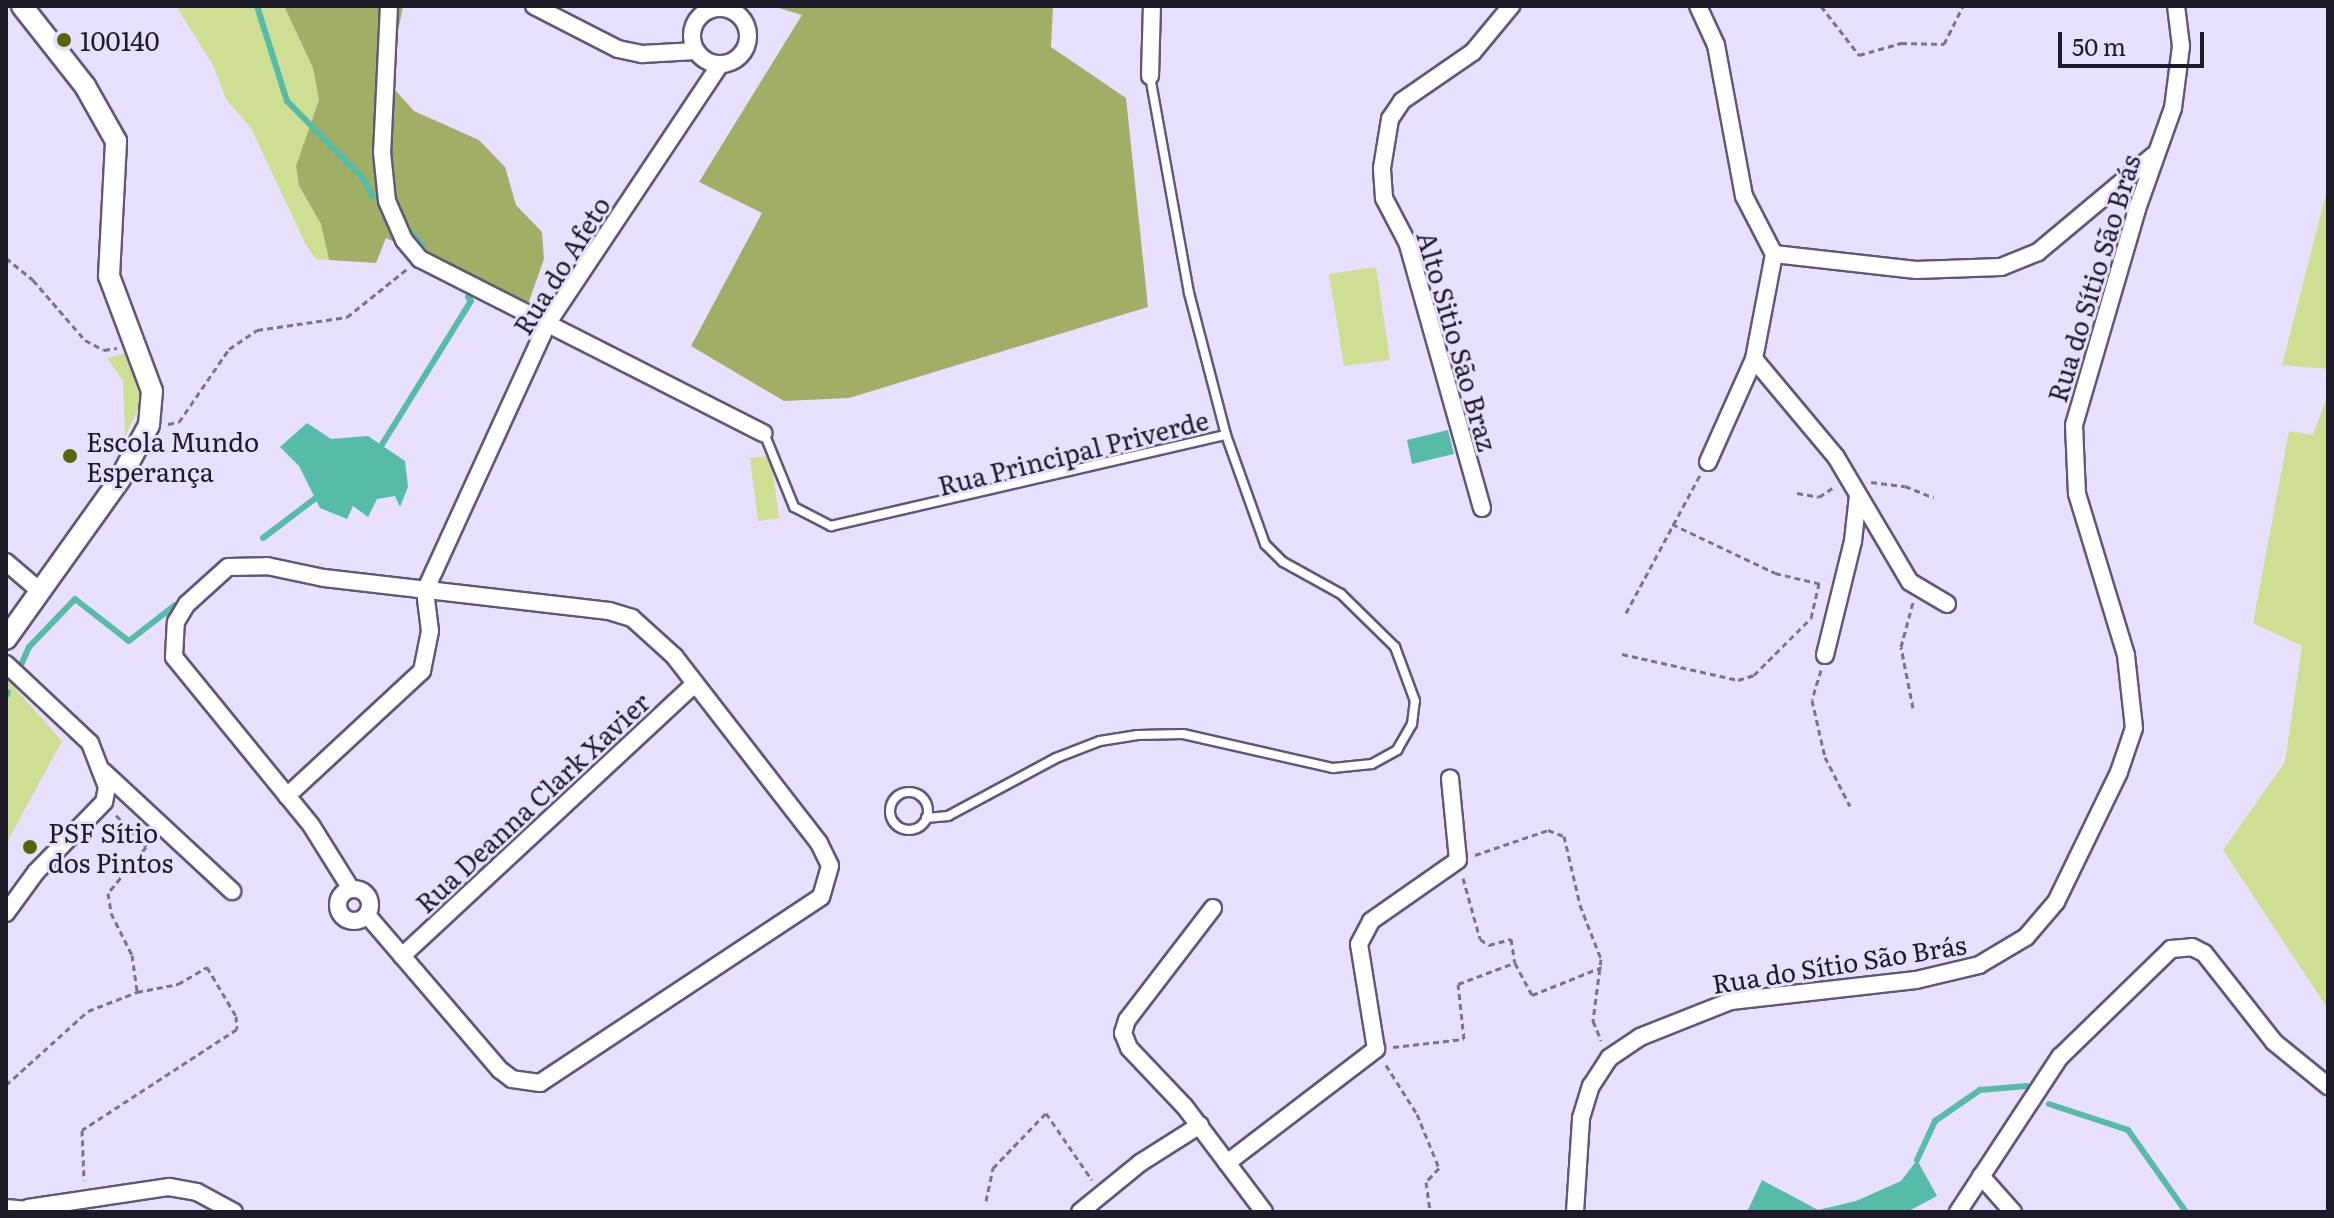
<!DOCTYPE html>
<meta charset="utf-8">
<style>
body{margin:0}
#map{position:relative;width:2334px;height:1218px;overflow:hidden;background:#e9e0ff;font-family:Literata,serif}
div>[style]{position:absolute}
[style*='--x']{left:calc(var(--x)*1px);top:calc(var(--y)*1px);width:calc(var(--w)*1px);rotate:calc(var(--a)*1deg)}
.green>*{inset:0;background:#cede93}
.forest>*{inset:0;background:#a0af65}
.water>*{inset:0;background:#56bba7}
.stream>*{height:6px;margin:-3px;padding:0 3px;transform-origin:3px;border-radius:3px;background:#56bba7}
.path>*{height:3px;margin-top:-1.5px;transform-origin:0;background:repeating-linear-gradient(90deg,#7a748a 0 6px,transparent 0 10px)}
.roads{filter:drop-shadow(2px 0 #615778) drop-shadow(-2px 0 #615778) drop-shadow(0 2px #615778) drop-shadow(0 -2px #615778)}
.service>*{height:8px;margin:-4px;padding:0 4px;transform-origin:4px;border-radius:4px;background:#fff}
.service>.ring{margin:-4px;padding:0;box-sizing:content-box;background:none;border:8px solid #fff;border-radius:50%}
.minor>*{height:16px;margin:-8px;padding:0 8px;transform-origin:8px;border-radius:8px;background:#fff}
.minor>.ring{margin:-8px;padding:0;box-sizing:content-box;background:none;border:16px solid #fff;border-radius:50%}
.tertiary>*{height:20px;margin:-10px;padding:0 10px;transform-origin:10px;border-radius:10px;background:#fff}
.dots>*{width:22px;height:22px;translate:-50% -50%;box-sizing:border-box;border:4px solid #e9e0ff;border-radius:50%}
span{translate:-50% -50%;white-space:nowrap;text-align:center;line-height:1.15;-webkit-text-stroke:6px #e9e0ff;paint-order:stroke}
.poi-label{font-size:26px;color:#1e1a28}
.left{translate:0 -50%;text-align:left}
.street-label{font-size:26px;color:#1e1a28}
.frame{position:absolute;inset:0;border:8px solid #1e1a28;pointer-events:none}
.scale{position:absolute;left:2058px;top:32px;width:146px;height:36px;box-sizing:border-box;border:4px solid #1e1a28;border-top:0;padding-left:10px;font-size:24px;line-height:28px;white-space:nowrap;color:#1e1a28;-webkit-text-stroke:6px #e9e0ff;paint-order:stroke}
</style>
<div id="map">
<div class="green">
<i style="clip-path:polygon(176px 6px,284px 6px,313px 68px,319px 100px,296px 166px,299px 187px,321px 224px,329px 260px,316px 259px,306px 245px,251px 128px,226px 99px,213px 65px)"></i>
<i style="clip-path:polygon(2328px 186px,2328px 369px,2282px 365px)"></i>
<i style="clip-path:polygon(1376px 267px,1390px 360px,1344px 366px,1329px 274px)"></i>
<i style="clip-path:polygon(129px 352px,142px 401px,125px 437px,123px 381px,107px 358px)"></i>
<i style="clip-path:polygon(2328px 394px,2328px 1009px,2223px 850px,2285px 762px,2302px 646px,2253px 623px,2289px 431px,2313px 435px)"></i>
<i style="clip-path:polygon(771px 456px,779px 518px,758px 521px,750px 458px)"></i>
<i style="clip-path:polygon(6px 678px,62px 741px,6px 844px)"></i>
</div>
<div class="forest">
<i style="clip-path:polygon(284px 6px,403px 6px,388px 82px,414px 111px,479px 140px,505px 167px,516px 205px,542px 232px,544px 259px,528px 304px,386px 238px,376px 263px,329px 260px,321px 224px,299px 186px,296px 166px,319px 100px,313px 68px)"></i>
<i style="clip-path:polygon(772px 6px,1053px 6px,1051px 47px,1126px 98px,1148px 307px,849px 398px,784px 401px,691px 346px,762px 213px,699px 182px,802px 15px)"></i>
</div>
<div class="water">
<i style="clip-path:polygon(307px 423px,331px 439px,368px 436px,405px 461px,408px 487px,400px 507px,395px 496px,377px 499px,368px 517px,353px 506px,347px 519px,320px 508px,299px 466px,280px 447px)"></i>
<i style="clip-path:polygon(1448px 430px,1454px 454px,1412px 464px,1407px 440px)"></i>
<i style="clip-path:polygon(1917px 1160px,1937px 1196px,1907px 1212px,1747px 1212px,1762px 1180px,1818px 1210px,1856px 1201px,1901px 1181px)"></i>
</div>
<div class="stream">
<i style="--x:257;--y:6;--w:100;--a:72.5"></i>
<i style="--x:287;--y:101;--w:108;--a:45.4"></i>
<i style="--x:363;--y:178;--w:21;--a:61"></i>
<i style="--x:404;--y:225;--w:28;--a:48"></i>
<i style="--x:378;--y:451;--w:176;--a:-58.2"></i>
<i style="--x:471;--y:301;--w:5;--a:-127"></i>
<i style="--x:263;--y:538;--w:73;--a:-37.2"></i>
<i style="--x:21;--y:665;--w:20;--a:-66"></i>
<i style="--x:29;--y:647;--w:66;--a:-46.2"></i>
<i style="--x:75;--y:599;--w:68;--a:37.9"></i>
<i style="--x:129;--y:641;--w:58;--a:-38"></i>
<i style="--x:6;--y:696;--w:4;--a:-63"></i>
<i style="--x:2049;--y:1104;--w:83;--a:18.2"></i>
<i style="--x:2128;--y:1130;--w:100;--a:54.7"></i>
<i style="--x:1917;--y:1160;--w:43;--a:-65.2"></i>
<i style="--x:1935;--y:1121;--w:55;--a:-34.6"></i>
<i style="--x:1980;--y:1090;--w:47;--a:-4.9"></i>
</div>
<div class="path">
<i style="--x:1821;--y:6;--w:62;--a:52.2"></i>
<i style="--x:1859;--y:55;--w:44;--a:-15.9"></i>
<i style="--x:1901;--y:43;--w:43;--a:1.3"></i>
<i style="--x:1944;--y:44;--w:42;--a:-63.4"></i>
<i style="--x:6;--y:258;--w:35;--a:39"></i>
<i style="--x:33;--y:280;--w:79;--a:49.1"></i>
<i style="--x:85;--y:340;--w:21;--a:28"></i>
<i style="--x:104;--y:350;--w:13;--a:-9"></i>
<i style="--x:168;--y:424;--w:11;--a:-10"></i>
<i style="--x:179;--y:422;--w:88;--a:-55.6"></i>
<i style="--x:229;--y:349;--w:34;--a:-34"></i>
<i style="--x:257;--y:330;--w:91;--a:-8.2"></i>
<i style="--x:347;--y:317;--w:77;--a:-38.7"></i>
<i style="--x:1871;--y:482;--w:34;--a:7"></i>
<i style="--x:1905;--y:486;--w:31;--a:22"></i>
<i style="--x:1797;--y:493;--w:22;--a:10"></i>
<i style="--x:1819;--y:497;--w:18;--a:-34"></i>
<i style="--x:1672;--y:524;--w:114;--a:25.4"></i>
<i style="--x:1775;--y:573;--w:47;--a:13.4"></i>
<i style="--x:1626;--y:613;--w:157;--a:-61.8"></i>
<i style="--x:1622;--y:654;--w:119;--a:12.6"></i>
<i style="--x:1738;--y:680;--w:17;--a:-17"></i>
<i style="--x:1754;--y:675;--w:81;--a:-45"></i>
<i style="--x:1811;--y:618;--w:35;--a:-77"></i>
<i style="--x:1821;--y:670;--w:31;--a:107"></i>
<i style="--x:1812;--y:700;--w:58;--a:77.2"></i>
<i style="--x:1825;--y:757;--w:55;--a:63"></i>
<i style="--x:1913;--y:708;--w:62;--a:-101.1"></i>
<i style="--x:1901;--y:647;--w:47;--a:-75.1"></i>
<i style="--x:116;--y:815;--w:44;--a:46.8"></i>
<i style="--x:146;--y:847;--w:60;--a:129.6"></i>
<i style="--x:108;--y:893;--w:20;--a:81"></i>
<i style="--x:111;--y:913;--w:47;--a:63.4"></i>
<i style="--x:132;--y:955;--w:37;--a:82"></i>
<i style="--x:1475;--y:855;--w:77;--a:-18.9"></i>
<i style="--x:1548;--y:830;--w:17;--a:21"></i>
<i style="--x:1564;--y:836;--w:71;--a:76.9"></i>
<i style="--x:1580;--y:905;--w:58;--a:68.7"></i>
<i style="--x:1601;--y:959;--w:63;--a:97.4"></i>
<i style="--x:1593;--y:1021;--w:21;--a:67"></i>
<i style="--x:1463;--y:878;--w:63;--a:74.4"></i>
<i style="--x:1480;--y:939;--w:11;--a:34"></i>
<i style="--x:1489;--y:945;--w:23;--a:-15"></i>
<i style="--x:1511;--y:939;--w:24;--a:81"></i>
<i style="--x:1515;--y:963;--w:36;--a:62"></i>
<i style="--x:1532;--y:995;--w:75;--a:-21.8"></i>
<i style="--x:1393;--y:1047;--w:71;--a:-6.4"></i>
<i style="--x:1464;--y:1039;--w:55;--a:-96.2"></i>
<i style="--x:1458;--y:984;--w:60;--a:-20.6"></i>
<i style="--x:1386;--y:1065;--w:58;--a:57.7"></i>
<i style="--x:1417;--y:1114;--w:58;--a:67.8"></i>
<i style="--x:1439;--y:1168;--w:19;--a:133"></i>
<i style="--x:1426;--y:1182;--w:30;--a:82"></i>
<i style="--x:6;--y:1085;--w:110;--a:-42.1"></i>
<i style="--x:88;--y:1011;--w:53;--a:-21.2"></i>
<i style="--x:137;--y:992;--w:42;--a:-11"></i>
<i style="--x:178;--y:984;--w:34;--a:-30"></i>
<i style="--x:207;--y:967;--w:57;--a:59.4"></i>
<i style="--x:236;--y:1016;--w:13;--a:86"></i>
<i style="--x:237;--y:1029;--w:185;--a:146.9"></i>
<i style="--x:82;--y:1130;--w:50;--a:87.7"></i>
<i style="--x:986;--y:1201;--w:34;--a:-78"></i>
<i style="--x:993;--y:1168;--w:76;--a:-46.1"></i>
<i style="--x:1046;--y:1113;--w:81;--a:55.5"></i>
</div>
<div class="roads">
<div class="service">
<i style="--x:764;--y:433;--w:80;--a:67.9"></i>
<i style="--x:794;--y:507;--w:42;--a:27.2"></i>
<i style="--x:831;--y:526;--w:405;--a:-13"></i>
<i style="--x:1226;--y:435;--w:147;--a:-104.6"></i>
<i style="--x:1189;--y:293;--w:220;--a:-100.2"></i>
<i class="ring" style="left:890px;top:792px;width:30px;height:30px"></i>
<i style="--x:926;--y:818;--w:22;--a:-5"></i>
<i style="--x:948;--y:816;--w:123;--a:-28.2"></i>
<i style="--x:1056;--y:758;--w:47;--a:-21.1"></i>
<i style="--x:1100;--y:741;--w:38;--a:-9"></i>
<i style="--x:1138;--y:735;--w:45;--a:-1.3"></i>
<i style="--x:1183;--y:734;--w:154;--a:12.8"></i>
<i style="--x:1333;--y:768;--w:39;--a:-6"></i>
<i style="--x:1372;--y:764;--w:29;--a:-29"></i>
<i style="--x:1397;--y:750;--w:30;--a:-60"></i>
<i style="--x:1412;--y:724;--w:23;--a:-83"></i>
<i style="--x:1415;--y:701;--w:58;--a:-110.3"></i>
<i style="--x:1395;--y:647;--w:76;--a:-135.5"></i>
<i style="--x:1341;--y:594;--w:66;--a:-151.1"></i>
<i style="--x:1283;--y:562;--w:25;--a:-135"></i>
<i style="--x:1265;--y:544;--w:116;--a:-109.7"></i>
</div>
<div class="minor">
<i style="--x:389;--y:6;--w:146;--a:92.7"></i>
<i style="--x:382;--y:152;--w:49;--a:84.2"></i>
<i style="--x:387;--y:201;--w:43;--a:66.4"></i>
<i style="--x:404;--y:240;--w:25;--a:50"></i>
<i style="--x:420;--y:259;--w:385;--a:26.9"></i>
<i style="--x:534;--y:6;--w:94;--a:27.1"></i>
<i style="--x:618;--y:49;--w:25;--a:12"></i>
<i style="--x:642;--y:54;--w:54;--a:-3.2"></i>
<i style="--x:1698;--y:6;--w:43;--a:65.2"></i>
<i style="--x:1716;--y:45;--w:154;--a:79.5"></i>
<i style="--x:1744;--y:196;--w:65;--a:62.7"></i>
<i class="ring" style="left:692px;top:8px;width:40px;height:40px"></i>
<i style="--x:1150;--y:76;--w:70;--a:-88.4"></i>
<i style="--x:1774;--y:254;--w:143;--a:6.4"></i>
<i style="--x:1916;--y:270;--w:85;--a:-2"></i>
<i style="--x:2001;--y:267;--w:40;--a:-22"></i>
<i style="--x:2038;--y:252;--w:150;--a:-39.9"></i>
<i style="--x:1754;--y:359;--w:128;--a:50.1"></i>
<i style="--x:1836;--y:457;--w:145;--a:59.4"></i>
<i style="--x:1910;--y:582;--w:43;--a:30.7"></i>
<i style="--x:1708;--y:462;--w:113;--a:-65.9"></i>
<i style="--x:1754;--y:359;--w:107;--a:-79.2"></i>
<i style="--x:1482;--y:508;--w:276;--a:-105.7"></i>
<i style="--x:1407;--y:242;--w:50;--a:-117.6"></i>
<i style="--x:1384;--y:198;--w:30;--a:-94"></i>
<i style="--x:1382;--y:168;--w:50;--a:-80.7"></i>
<i style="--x:1390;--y:119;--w:22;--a:-56"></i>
<i style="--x:1402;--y:101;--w:86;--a:-34.6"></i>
<i style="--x:1473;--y:52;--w:60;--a:-50.4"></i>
<i style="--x:6;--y:562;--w:46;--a:40.6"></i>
<i style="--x:425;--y:591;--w:294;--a:-65.4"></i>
<i style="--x:547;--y:324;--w:311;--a:-56.3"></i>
<i style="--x:1825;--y:655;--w:117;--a:-76.2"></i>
<i style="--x:1853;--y:541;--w:45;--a:-83.7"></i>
<i style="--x:6;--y:664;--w:115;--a:43.2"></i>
<i style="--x:90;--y:743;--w:47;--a:68.9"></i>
<i style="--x:107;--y:787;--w:15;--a:101"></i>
<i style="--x:104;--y:802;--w:98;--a:134.2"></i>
<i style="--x:36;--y:872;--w:51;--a:126.2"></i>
<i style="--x:104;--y:772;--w:175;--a:42.9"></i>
<i style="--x:287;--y:796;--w:184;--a:-42.8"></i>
<i style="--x:422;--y:671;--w:41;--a:-78.7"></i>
<i style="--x:430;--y:631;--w:40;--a:-97.1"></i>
<i class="ring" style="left:338px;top:889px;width:16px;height:16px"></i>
<i style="--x:351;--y:889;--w:75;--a:-122"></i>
<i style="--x:311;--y:825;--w:217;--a:-129.2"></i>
<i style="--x:174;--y:657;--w:35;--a:-87"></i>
<i style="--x:176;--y:622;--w:21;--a:-59"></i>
<i style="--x:187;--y:604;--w:55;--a:-42.1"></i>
<i style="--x:228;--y:567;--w:39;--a:-1"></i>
<i style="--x:267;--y:566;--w:58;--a:11.9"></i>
<i style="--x:324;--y:578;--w:287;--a:6.6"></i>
<i style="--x:609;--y:611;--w:24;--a:17"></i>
<i style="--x:632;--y:618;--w:57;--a:42.1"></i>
<i style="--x:674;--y:656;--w:237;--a:52.2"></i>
<i style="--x:819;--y:843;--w:25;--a:64"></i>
<i style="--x:830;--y:866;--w:32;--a:106"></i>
<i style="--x:821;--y:897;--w:337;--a:146.5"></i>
<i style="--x:540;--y:1083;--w:28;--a:-172"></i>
<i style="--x:512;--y:1079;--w:15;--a:-143"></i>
<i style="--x:500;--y:1070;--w:204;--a:-130.6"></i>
<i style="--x:1213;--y:908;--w:141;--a:127.5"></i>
<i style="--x:1127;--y:1020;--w:14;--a:107"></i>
<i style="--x:1123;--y:1033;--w:16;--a:68"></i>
<i style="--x:1129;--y:1048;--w:81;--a:46.5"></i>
<i style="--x:1185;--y:1107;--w:131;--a:53"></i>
<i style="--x:402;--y:956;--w:400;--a:-42.9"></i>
<i style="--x:1227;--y:1163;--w:188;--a:-37.4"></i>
<i style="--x:1376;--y:1049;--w:106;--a:-99.2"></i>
<i style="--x:1359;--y:944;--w:26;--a:-62"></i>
<i style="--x:1371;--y:921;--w:106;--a:-35"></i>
<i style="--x:1458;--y:860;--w:82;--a:-95.6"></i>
<i style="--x:1981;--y:1176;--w:48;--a:48.4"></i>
<i style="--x:28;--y:1208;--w:143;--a:-8.5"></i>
<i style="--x:169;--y:1187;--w:28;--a:10"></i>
<i style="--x:197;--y:1192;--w:42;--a:28.4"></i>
<i style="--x:1080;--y:1212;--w:77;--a:-39.2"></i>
<i style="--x:1140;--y:1163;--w:71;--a:-32.3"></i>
<i style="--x:1575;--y:1212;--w:94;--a:-86.3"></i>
<i style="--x:1581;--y:1118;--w:34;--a:-73"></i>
<i style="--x:1591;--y:1086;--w:33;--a:-57"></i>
<i style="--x:1609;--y:1058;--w:37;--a:-34"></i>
<i style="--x:1640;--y:1037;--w:98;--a:-21.6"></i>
<i style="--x:1731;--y:1001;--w:186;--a:-6.5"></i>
<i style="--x:1916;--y:980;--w:65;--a:-13.4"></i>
<i style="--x:1979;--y:965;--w:55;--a:-30.8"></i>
<i style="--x:2026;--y:937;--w:46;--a:-49.4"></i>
<i style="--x:2056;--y:902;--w:144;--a:-64.1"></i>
<i style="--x:2119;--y:772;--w:46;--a:-71.2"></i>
<i style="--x:2134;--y:728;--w:73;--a:-96.3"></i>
<i style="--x:2126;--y:655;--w:168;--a:-106.9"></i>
<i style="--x:2077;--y:494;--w:69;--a:-92.5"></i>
<i style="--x:2074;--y:425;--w:225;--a:-73.7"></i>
<i style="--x:2137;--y:209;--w:107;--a:-70.4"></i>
<i style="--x:2173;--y:108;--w:63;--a:-82.6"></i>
<i style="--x:2181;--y:46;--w:40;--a:-97.1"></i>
<i style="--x:1958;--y:1212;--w:186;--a:-56.7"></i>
<i style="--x:2060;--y:1057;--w:155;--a:-44.2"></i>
<i style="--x:2171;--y:949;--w:21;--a:-5"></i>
<i style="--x:2192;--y:947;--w:13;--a:27"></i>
<i style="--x:2204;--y:953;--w:113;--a:51.8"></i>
<i style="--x:2274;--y:1042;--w:70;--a:39.2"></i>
</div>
<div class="tertiary">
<i style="--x:6;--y:639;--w:196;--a:-54.5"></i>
<i style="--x:120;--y:479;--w:61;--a:-61.8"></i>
<i style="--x:149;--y:425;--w:34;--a:-85"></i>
<i style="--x:152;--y:391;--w:123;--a:-110.5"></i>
<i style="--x:109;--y:276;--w:135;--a:-87"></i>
<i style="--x:116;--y:141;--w:63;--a:-119.4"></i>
<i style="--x:85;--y:86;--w:102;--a:-128.2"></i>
<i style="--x:6;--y:1210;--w:24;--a:5"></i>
</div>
</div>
<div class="dots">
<i style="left:64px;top:40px;background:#576407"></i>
<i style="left:70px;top:456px;background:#576407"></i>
<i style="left:30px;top:847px;background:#576407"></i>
</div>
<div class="poi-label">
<span class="left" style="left:80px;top:40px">100140</span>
<span class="left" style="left:86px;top:456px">Escola Mundo<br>Esperança</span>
<span class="left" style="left:48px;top:847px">PSF Sítio<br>dos Pintos</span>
</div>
<div class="street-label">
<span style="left:561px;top:265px;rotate:-58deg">Rua do Afeto</span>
<span style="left:2093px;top:278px;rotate:-73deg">Rua do Sítio São Brás</span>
<span style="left:1458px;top:341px;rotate:74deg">Alto Sitio São Braz</span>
<span style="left:1073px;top:452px;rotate:-14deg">Rua Principal Priverde</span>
<span style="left:532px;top:802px;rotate:-43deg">Rua Deanna Clark Xavier</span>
<span style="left:1839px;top:963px;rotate:-9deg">Rua do Sítio São Brás</span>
</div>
<div class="frame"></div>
<div class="scale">50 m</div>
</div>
